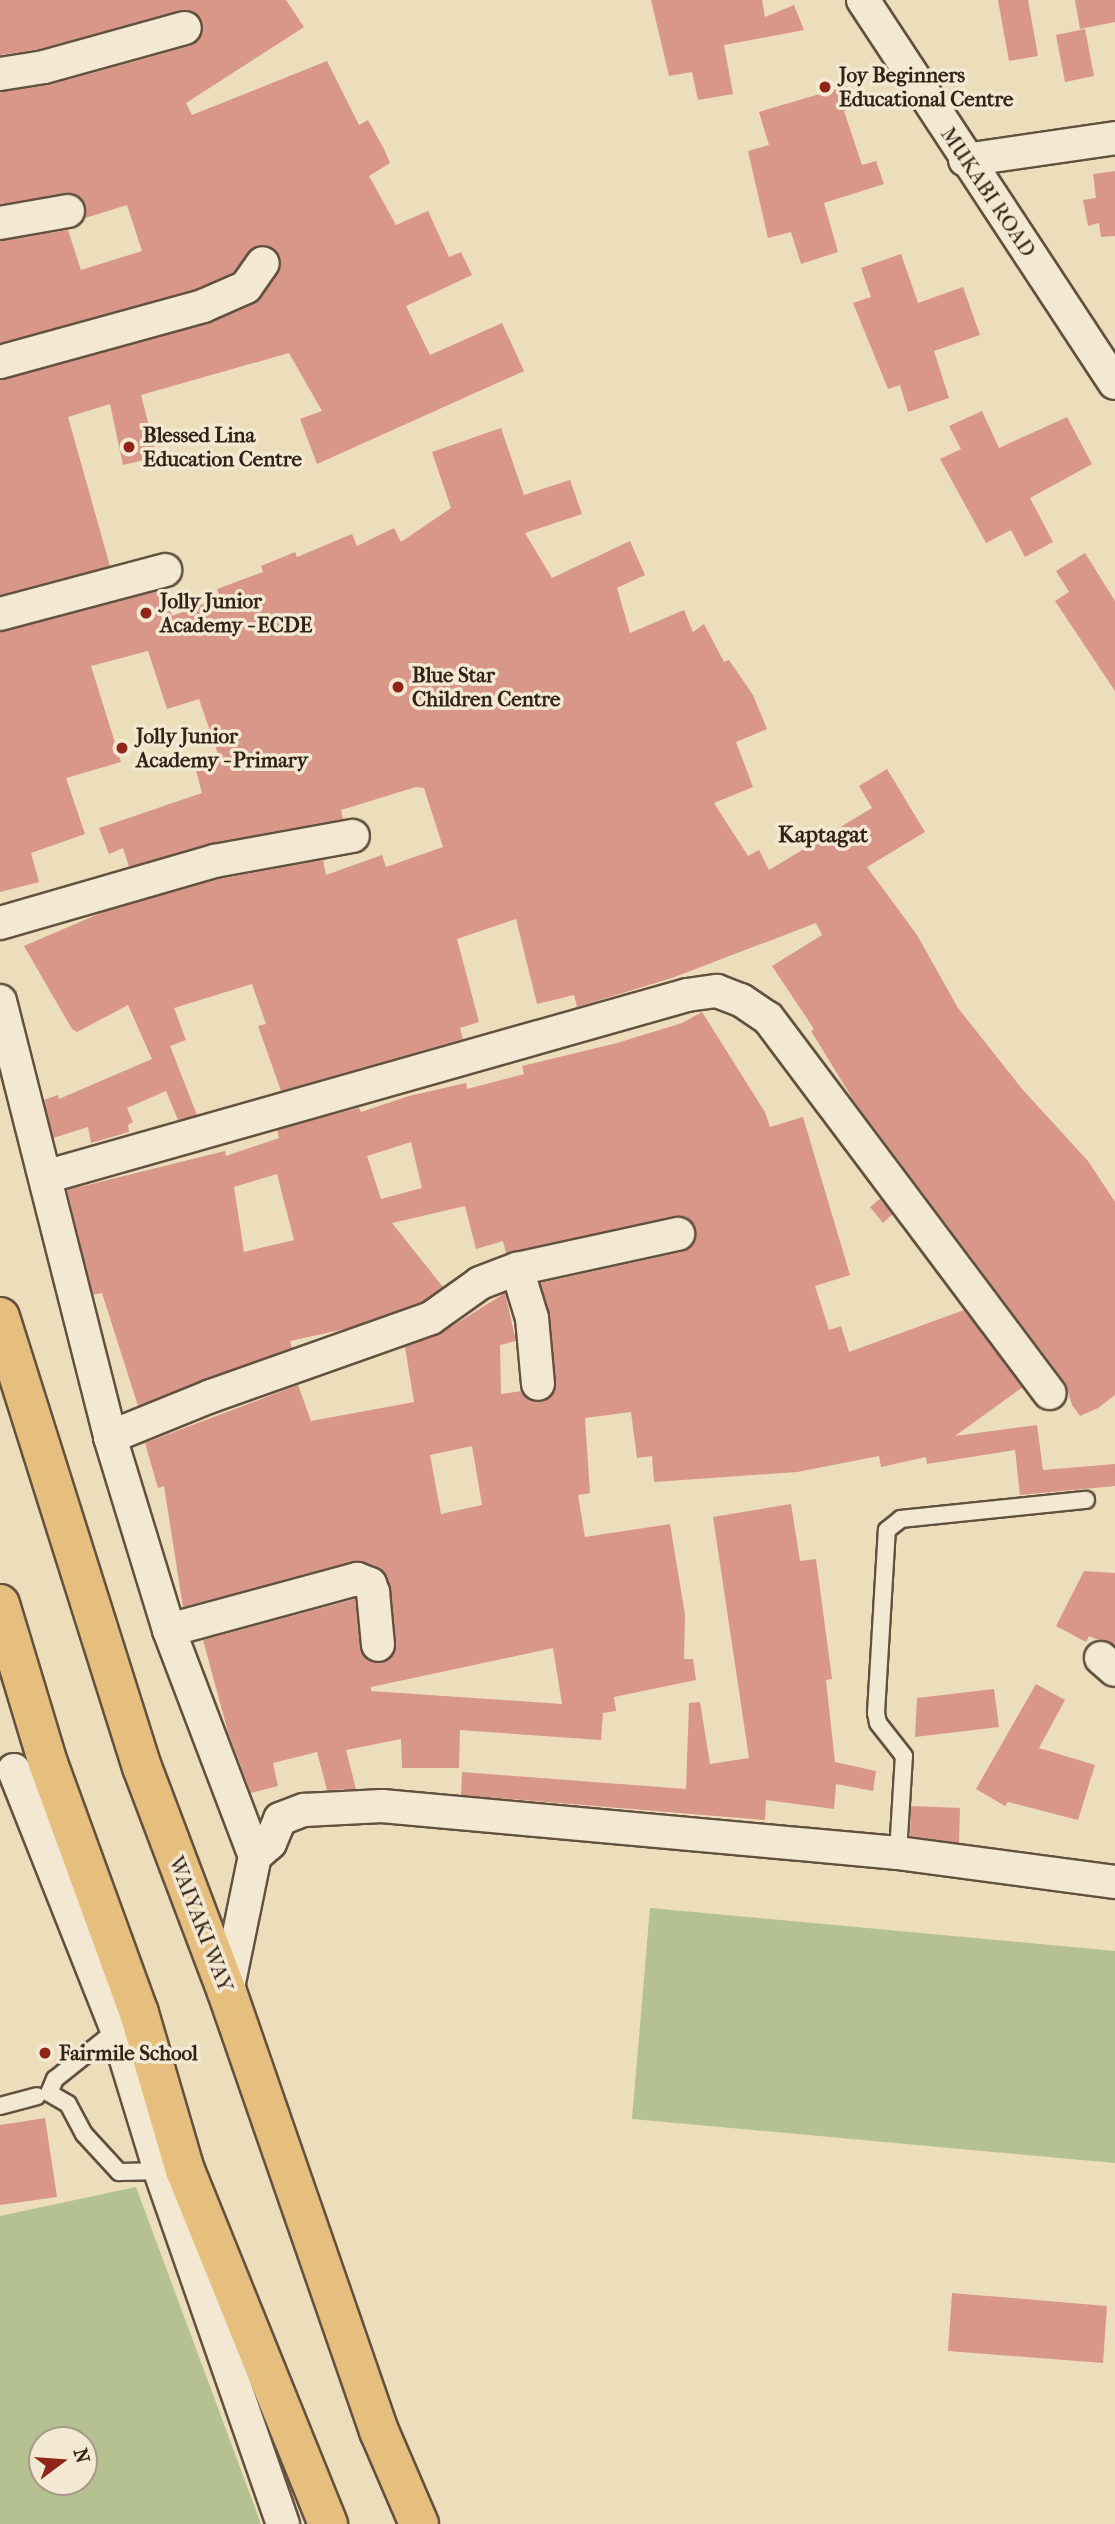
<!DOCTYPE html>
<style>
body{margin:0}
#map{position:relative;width:1115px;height:2524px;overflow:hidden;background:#ecddbb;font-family:"IM FELL French Canon",serif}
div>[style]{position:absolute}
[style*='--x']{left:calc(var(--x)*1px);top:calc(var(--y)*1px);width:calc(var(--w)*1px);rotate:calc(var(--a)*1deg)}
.green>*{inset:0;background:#b6c191}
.building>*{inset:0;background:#d9978a}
.roads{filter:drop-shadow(2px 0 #63513f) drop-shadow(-2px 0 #63513f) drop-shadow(0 2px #63513f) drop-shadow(0 -2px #63513f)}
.lane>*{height:16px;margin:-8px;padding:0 8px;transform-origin:8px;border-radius:8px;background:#f3e9d3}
.street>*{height:32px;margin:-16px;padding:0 16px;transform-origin:16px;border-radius:16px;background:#f3e9d3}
.highway>*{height:38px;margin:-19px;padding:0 19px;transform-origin:19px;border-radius:19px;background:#e6be7e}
.dots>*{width:19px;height:19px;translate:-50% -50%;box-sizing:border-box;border:4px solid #f3e9d3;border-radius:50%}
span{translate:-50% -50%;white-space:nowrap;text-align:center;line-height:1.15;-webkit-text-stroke:7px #f3e9d3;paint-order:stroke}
.poi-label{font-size:21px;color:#352216;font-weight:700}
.left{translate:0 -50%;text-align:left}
.street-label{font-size:21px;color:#352216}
.neighbourhood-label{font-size:23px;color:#352216;font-weight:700}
.north{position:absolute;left:28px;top:2426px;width:70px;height:70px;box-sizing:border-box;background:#f3e9d3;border:2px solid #a79987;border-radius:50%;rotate:74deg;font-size:19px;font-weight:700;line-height:28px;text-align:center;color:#352216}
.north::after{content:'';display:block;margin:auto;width:24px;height:32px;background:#8f2418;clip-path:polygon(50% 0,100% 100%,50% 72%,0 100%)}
</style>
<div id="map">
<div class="green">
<i style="clip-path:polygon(650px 1908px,1115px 1951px,1115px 2163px,632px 2119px)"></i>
<i style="clip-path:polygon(evenodd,136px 2187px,261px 2524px,0 2524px,0 2216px,136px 2187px,84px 2440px,84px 2482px,42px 2482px,42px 2440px,84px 2440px)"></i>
</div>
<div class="building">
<i style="clip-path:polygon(0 0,286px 0,304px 27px,186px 103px,192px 115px,327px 61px,359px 125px,368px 120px,384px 149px,390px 163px,369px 176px,396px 225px,428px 211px,449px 257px,461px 252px,472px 275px,406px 306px,430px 355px,502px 323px,524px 371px,317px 464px,300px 419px,322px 411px,289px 353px,141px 395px,157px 457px,123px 465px,110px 404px,68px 417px,110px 566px,0 595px,0 380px,210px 323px,261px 298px,281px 264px,273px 248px,256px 246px,234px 272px,197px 289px,0 343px,0 241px,68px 230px,81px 270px,142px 251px,127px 205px,85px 218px,86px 207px,74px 194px,0 204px,0 92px,49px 85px,190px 46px,203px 32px,198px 15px,181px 10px,40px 49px,0 55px)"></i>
<i style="clip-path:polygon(651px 0,762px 0,765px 17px,794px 5px,804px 30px,724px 45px,733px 94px,698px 100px,692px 72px,669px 76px)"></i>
<i style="clip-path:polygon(998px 0,1028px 0,1038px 56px,1009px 61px)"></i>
<i style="clip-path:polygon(1075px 0,1115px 0,1115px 22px,1080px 29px)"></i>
<i style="clip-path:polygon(1085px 29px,1094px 76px,1065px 82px,1056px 35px)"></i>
<i style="clip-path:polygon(847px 86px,854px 108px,844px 111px,862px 165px,876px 161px,884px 184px,824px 203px,838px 252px,801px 264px,791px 232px,768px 238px,748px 151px,769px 145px,759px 112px)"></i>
<i style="clip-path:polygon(1115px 171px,1115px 236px,1101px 237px,1099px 223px,1088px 226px,1083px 200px,1096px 198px,1093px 174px)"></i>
<i style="clip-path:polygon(901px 254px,918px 303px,963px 287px,980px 335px,934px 351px,949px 398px,908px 412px,900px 385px,888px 389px,853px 303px,871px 297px,861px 268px)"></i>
<i style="clip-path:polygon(982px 411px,999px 448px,1067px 417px,1092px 464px,1030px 498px,1053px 542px,1025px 557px,1011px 530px,986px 543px,940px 459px,961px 449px,949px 426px)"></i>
<i style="clip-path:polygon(501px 428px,524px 495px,570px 480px,582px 514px,525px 533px,552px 578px,630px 541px,645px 575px,617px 588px,630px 633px,684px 610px,693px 632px,704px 624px,724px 662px,729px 660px,753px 695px,767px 729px,736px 742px,753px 787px,714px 803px,748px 856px,759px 850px,769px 870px,872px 808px,859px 786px,887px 769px,925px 832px,867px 867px,917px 935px,958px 1008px,1023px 1090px,1088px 1161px,1115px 1202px,1115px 1395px,1098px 1408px,1080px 1416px,1072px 1405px,1065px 1382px,854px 1101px,811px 1031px,814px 1029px,772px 966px,822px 935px,816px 923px,672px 978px,577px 1007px,574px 995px,537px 1004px,516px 919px,457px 939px,479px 1022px,460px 1028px,463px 1039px,281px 1091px,258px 1026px,266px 1024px,252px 984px,174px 1008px,186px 1040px,170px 1046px,197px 1115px,178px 1120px,166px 1091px,127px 1108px,133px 1122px,128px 1125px,129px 1132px,91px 1143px,88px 1127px,53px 1138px,44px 1100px,58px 1095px,59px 1099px,152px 1059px,128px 1005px,77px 1032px,72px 1029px,24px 946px,103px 912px,219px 879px,323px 860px,326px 875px,382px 855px,386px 867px,443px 847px,424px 788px,416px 787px,341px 810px,343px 819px,212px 843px,129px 867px,123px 848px,109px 854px,99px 828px,202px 793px,193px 760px,218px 754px,199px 699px,167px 709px,148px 651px,91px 666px,121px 762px,66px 778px,85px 834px,31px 853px,39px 882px,0 892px,0 632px,164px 589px,172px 616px,220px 597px,217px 589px,263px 572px,261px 566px,295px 552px,297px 557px,352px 534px,357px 546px,394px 528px,401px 542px,451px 508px,432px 452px)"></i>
<i style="clip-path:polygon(1085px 553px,1115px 601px,1115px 691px,1055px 601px,1069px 592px,1056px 571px)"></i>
<i style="clip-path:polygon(evenodd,702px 1012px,765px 1112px,770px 1127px,803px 1117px,850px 1275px,815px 1286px,829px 1330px,841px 1326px,849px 1352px,964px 1310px,1023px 1387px,955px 1436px,1037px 1425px,1043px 1470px,1115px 1464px,1115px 1486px,1020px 1495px,1015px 1450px,927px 1464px,926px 1457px,881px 1467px,879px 1456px,797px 1472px,654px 1482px,652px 1456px,637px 1458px,631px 1412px,585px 1418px,590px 1493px,578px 1495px,585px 1537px,670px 1524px,685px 1615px,684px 1659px,693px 1659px,696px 1680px,614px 1697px,616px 1711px,603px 1713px,601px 1740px,460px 1730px,459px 1768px,402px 1768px,401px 1739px,346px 1750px,356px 1789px,327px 1790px,317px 1752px,273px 1763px,278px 1786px,251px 1793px,228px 1732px,203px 1640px,355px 1599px,363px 1655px,380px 1663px,389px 1660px,396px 1644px,390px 1586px,383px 1571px,353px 1561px,183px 1607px,164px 1486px,158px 1488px,145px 1443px,298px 1385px,311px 1421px,414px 1402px,405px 1347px,441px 1333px,505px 1293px,516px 1341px,500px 1345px,501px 1394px,522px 1391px,531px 1401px,548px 1399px,556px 1382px,550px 1316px,540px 1283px,682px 1252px,695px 1240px,696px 1229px,684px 1217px,674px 1216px,506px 1253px,503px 1241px,476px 1249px,465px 1206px,392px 1223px,443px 1287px,422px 1302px,345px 1329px,290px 1341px,292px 1348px,138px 1406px,102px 1293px,93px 1295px,67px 1190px,225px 1151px,226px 1156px,279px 1138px,277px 1130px,347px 1111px,359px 1108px,361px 1112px,409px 1096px,466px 1083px,467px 1089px,524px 1074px,522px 1066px,617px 1043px,682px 1023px,702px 1012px,411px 1142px,422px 1188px,381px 1199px,367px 1156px,411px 1142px,702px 1012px,277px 1174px,294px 1240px,244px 1252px,234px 1187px,277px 1174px,702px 1012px,472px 1446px,482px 1505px,441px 1514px,430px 1455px,472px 1446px,702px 1012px,553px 1648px,562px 1704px,371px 1691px,371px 1687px,553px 1648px)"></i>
<i style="clip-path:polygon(881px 1198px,893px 1214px,883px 1223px,870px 1207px)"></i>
<i style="clip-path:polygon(791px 1504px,800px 1561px,816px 1559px,832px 1679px,826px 1680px,835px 1762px,876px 1771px,873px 1791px,836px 1784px,834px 1809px,766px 1800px,765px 1820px,461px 1795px,462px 1772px,686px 1789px,689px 1703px,700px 1702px,710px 1764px,749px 1758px,713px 1517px)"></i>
<i style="clip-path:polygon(1084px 1571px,1115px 1573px,1115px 1646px,1089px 1636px,1086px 1642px,1056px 1626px)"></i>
<i style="clip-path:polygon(1036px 1684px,1065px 1700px,1039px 1748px,1095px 1765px,1078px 1820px,1008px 1802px,1005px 1806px,976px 1789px)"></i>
<i style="clip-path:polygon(994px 1689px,999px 1727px,915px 1737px,917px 1698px)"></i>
<i style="clip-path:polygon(911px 1806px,960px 1808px,959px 1843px,910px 1836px)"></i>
<i style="clip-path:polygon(45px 2118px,57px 2197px,0 2205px,0 2125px)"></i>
<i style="clip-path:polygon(952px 2293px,1107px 2306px,1103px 2363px,948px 2351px)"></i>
</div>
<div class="roads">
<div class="lane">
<i style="--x:898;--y:1853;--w:97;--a:-86.5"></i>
<i style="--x:904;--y:1756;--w:42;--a:-128.2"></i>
<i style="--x:878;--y:1723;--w:10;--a:-101"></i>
<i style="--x:876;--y:1713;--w:183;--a:-86.6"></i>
<i style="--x:887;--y:1530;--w:18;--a:-38"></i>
<i style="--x:901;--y:1519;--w:186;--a:-5.9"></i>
<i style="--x:119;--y:2028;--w:82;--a:141.4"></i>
<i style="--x:55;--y:2079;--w:15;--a:113"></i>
<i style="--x:49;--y:2093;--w:22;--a:30"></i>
<i style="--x:68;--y:2104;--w:34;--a:62"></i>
<i style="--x:84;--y:2134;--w:52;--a:47.4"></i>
<i style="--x:119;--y:2172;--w:47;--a:-1.2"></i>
<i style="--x:0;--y:2106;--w:38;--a:-15"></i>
</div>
<div class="street">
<i style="--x:863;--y:0;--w:458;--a:56.7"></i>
<i style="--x:0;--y:74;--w:45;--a:-9"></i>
<i style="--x:44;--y:67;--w:146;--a:-15.5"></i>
<i style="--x:965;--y:160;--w:152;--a:-8.3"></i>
<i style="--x:0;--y:223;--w:69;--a:-10"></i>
<i style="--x:0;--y:362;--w:211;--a:-15.4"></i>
<i style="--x:203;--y:306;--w:47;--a:-23.8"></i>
<i style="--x:246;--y:287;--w:29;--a:-55"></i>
<i style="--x:0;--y:614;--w:171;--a:-14.9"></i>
<i style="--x:0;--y:923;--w:224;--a:-16.1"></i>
<i style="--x:215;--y:861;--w:140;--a:-10.3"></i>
<i style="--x:0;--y:1001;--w:450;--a:75.8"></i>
<i style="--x:110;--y:1437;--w:202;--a:73"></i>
<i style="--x:169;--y:1630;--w:242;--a:69.2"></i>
<i style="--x:45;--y:1177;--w:667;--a:-15.83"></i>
<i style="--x:687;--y:995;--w:30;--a:-8"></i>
<i style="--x:717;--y:991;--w:26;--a:21"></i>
<i style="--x:741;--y:1000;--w:32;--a:34"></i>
<i style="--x:768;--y:1018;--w:469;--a:53.1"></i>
<i style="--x:517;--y:1269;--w:165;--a:-12.3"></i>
<i style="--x:110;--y:1437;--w:109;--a:-22.1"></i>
<i style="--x:211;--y:1396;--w:233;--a:-19.5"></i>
<i style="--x:431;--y:1318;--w:60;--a:-35.5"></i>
<i style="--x:480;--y:1283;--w:40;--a:-21"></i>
<i style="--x:517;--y:1269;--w:51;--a:73"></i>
<i style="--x:532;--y:1318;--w:66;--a:84.8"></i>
<i style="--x:169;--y:1630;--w:195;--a:-15.2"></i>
<i style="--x:357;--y:1579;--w:14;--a:21"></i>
<i style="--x:370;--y:1584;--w:9;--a:69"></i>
<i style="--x:373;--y:1592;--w:53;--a:84.6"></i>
<i style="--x:1101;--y:1658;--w:18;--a:41"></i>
<i style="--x:14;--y:1770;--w:280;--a:68.4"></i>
<i style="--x:117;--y:2030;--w:147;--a:73"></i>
<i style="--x:160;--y:2171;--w:374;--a:70.8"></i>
<i style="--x:227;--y:1992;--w:139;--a:-78.4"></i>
<i style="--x:255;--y:1856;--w:20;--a:-41"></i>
<i style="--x:270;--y:1843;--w:26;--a:-67"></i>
<i style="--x:280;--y:1819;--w:26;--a:-21"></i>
<i style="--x:304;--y:1810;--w:78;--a:-2.9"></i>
<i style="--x:382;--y:1806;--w:518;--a:5.2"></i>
<i style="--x:898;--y:1853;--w:219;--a:7.6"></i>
</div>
<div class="highway">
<i style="--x:0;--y:1317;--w:472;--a:72.5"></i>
<i style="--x:142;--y:1767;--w:241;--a:69.3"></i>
<i style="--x:227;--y:1992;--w:465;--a:70.9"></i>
<i style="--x:379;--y:2431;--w:101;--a:66.7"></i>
<i style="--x:0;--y:1604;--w:166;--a:73.2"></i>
<i style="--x:48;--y:1763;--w:266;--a:70"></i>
<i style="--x:139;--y:2013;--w:164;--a:73.7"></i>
<i style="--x:185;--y:2170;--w:382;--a:68"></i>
</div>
</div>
<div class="dots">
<i style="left:825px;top:87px;background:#8f2418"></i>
<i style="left:129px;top:447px;background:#8f2418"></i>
<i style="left:146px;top:613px;background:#8f2418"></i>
<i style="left:398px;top:687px;background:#8f2418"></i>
<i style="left:122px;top:748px;background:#8f2418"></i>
<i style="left:45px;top:2053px;background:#8f2418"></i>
</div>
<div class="poi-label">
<span class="left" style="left:839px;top:87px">Joy Beginners<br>Educational Centre</span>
<span class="left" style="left:143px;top:447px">Blessed Lina<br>Education Centre</span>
<span class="left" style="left:160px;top:613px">Jolly Junior<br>Academy - ECDE</span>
<span class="left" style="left:412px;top:687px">Blue Star<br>Children Centre</span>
<span class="left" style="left:136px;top:748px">Jolly Junior<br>Academy - Primary</span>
<span class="left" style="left:59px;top:2053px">Fairmile School</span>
</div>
<div class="street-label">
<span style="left:988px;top:192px;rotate:56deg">MUKABI ROAD</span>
<span style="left:201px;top:1924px;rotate:69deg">WAIYAKI WAY</span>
</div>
<div class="neighbourhood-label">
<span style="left:823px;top:835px">Kaptagat</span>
</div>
<div class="north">N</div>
</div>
